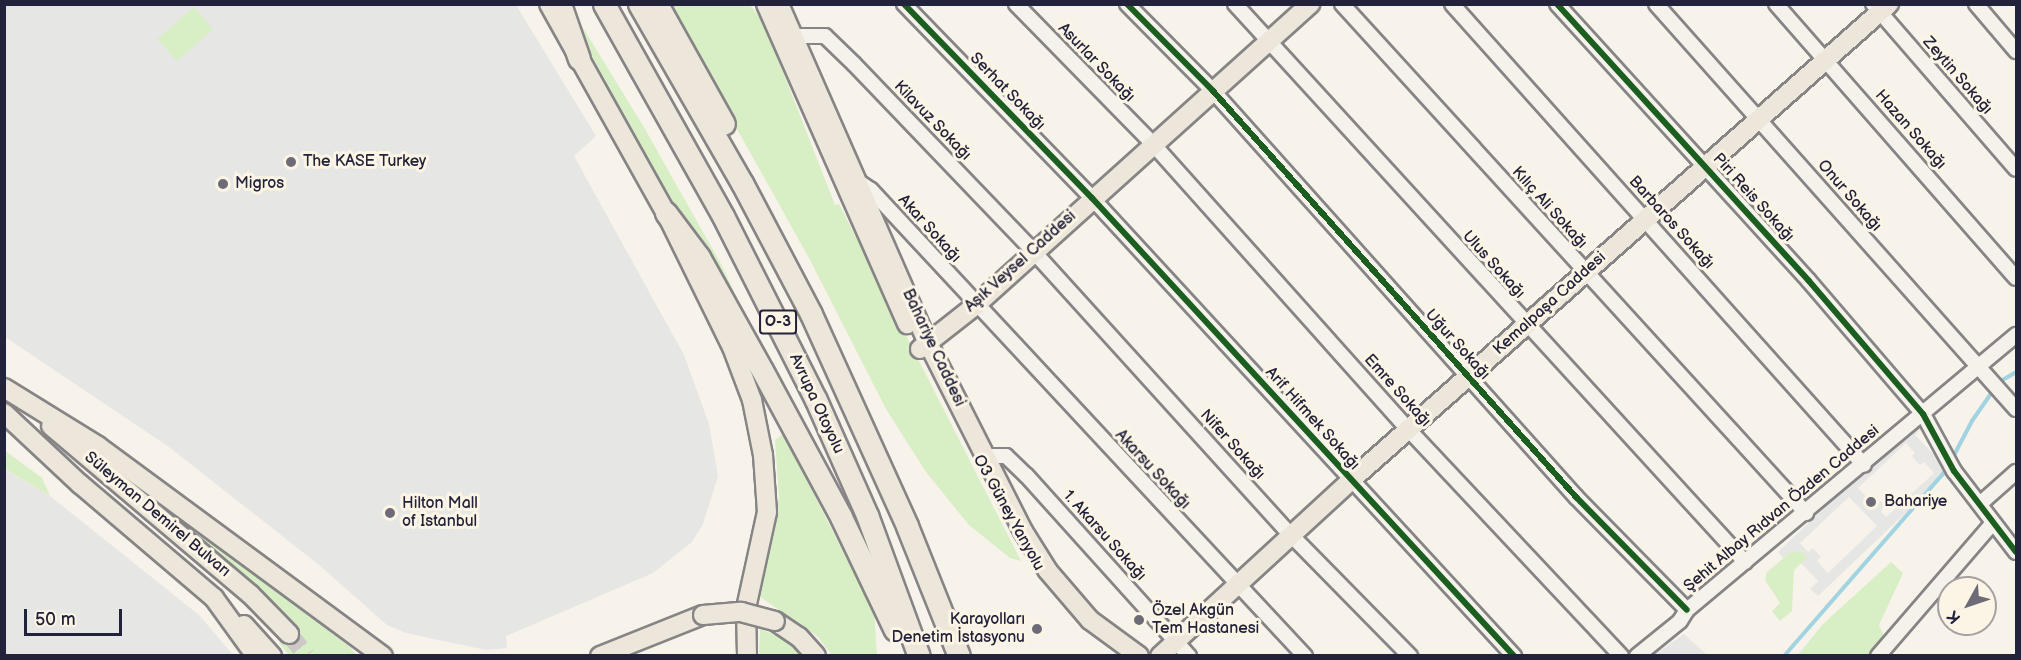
<!DOCTYPE html>
<meta charset="utf-8">
<style>
body{margin:0}
#map{position:relative;width:2021px;height:660px;overflow:hidden;background:#f7f3ea;font-family:"Balsamiq Sans",sans-serif}
div>[style]{position:absolute}
[style*='--x']{left:calc(var(--x)*1px);top:calc(var(--y)*1px);width:calc(var(--w)*1px);rotate:calc(var(--a)*1deg)}
.built>*{inset:0;background:#e6e6e4}
.green>*{inset:0;background:#d8eec5}
.stream>*{height:4px;margin:-2px;padding:0 2px;transform-origin:2px;border-radius:2px;background:#a1d3e0}
.major-tunnel>*{height:18px;margin-top:-9px;transform-origin:0;background:repeating-linear-gradient(90deg,#ccc9c7 0 18px,transparent 0 27px)}
.roads{filter:drop-shadow(2px 0 #868485) drop-shadow(-2px 0 #868485) drop-shadow(0 2px #868485) drop-shadow(0 -2px #868485)}
.minor>*{height:14px;margin:-7px;padding:0 7px;transform-origin:7px;border-radius:7px;background:#f5f2ec}
.major>*{height:18px;margin:-9px;padding:0 9px;transform-origin:9px;border-radius:9px;background:#ece7da}
.highway>*{height:21px;margin:-10.5px;padding:0 10.5px;transform-origin:10.5px;border-radius:10.5px;background:#ece7da}
.bridges{filter:drop-shadow(2px 0 #868485) drop-shadow(-2px 0 #868485) drop-shadow(0 2px #868485) drop-shadow(0 -2px #868485)}
.major-bridge>*{height:18px;margin:-9px;padding:0 9px;transform-origin:9px;border-radius:9px;background:#ece7da}
.cycleway>*{height:6px;margin:-3px;padding:0 3px;transform-origin:3px;border-radius:3px;background:#1b5e20}
.dots>*{width:16px;height:16px;translate:-50% -50%;box-sizing:border-box;border:3px solid #fcf5e5;border-radius:50%}
span{translate:-50% -50%;white-space:nowrap;text-align:center;line-height:1.15;-webkit-text-stroke:6px #fcf5e5;paint-order:stroke}
.shield-label span{padding:2px 4px;background:#fcf5e5;border:2px solid;border-radius:4px;-webkit-text-stroke-width:0}
.shield-label{font-size:15px;color:#22223b;font-weight:700}
.street-label{font-size:16px;color:#22223b}
.poi-label{font-size:16px;color:#22223b}
.left{translate:0 -50%;text-align:left}
.right{translate:-100% -50%;text-align:right}
.frame{position:absolute;inset:0;border:6px solid #22223b;pointer-events:none}
.north{position:absolute;left:1937px;top:576px;width:60px;height:60px;box-sizing:border-box;background:#fcf5e5;border:2px solid #a5a1a1;border-radius:50%;rotate:230deg;font-size:16px;font-weight:700;line-height:24px;text-align:center;color:#22223b}
.north::after{content:'';display:block;margin:auto;width:21px;height:27px;background:#6d6b78;clip-path:polygon(50% 0,100% 100%,50% 72%,0 100%)}
.scale{position:absolute;left:24px;top:609px;width:98px;height:27px;box-sizing:border-box;border:3px solid #22223b;border-top:0;padding-left:8px;font-size:18px;line-height:21px;white-space:nowrap;color:#22223b;-webkit-text-stroke:4px #fcf5e5;paint-order:stroke}
</style>
<div id="map">
<div class="built">
<i style="clip-path:polygon(4px 5px,516px 5px,596px 136px,574px 156px,684px 355px,709px 424px,718px 476px,703px 524px,692px 542px,653px 573px,506px 636px,507px 648px,486px 650px,406px 633px,387px 625px,319px 565px,169px 447px,5px 337px)"></i>
<i style="clip-path:polygon(evenodd,1916px 421px,1922px 427px,1915px 435px,1943px 464px,1957px 464px,1818px 596px,1810px 589px,1818px 581px,1791px 552px,1783px 558px,1778px 552px,1916px 421px,1906px 443px,1915px 453px,1912px 456px,1916px 461px,1920px 465px,1924px 462px,1934px 473px,1886px 517px,1881px 512px,1885px 504px,1880px 501px,1875px 506px,1858px 488px,1906px 443px,1916px 421px,1849px 497px,1877px 526px,1828px 573px,1817px 561px,1821px 557px,1813px 548px,1808px 552px,1800px 543px,1849px 497px)"></i>
<i style="clip-path:polygon(4px 469px,50px 496px,199px 615px,233px 655px,5px 655px)"></i>
<i style="clip-path:polygon(1684px 634px,1707px 655px,1654px 655px)"></i>
</div>
<div class="green">
<i style="clip-path:polygon(564px 5px,569px 5px,645px 129px,721px 264px,816px 465px)"></i>
<i style="clip-path:polygon(668px 5px,750px 5px,764px 23px,835px 205px,839px 204px,1021px 561px,1010px 558px,969px 525px,926px 472px,886px 409px,810px 260px)"></i>
<i style="clip-path:polygon(194px 7px,213px 29px,177px 61px,157px 39px)"></i>
<i style="clip-path:polygon(783px 434px,874px 612px,877px 655px,832px 655px,817px 636px,760px 597px,779px 498px,775px 440px)"></i>
<i style="clip-path:polygon(4px 450px,42px 478px,50px 496px,5px 469px)"></i>
<i style="clip-path:polygon(201px 531px,350px 647px,356px 655px,289px 655px,279px 643px,294px 628px,252px 582px,197px 537px)"></i>
<i style="clip-path:polygon(1791px 552px,1802px 552px,1807px 558px,1794px 570px,1792px 611px,1780px 621px,1772px 611px,1780px 603px,1765px 580px,1767px 572px)"></i>
<i style="clip-path:polygon(1891px 562px,1903px 573px,1879px 625px,1885px 638px,1870px 655px,1797px 656px,1823px 624px)"></i>
<i style="clip-path:polygon(760px 629px,791px 642px,804px 655px,759px 656px)"></i>
</div>
<div class="stream">
<i style="--x:1952;--y:459;--w:43;--a:-62.2"></i>
<i style="--x:1972;--y:421;--w:47;--a:-55.3"></i>
<i style="--x:1999;--y:382;--w:20;--a:-30"></i>
<i style="--x:1784;--y:656;--w:248;--a:-48.9"></i>
</div>
<div class="major-tunnel">
<i style="--x:289;--y:634;--w:28;--a:51"></i>
</div>
<div class="roads">
<div class="minor">
<i style="--x:904;--y:4;--w:270;--a:45.9"></i>
<i style="--x:1092;--y:198;--w:623;--a:47.34"></i>
<i style="--x:1016;--y:4;--w:196;--a:45.6"></i>
<i style="--x:1153;--y:144;--w:384;--a:48.2"></i>
<i style="--x:1409;--y:430;--w:310;--a:46.8"></i>
<i style="--x:1127;--y:4;--w:122;--a:45.3"></i>
<i style="--x:1213;--y:91;--w:545;--a:48.2"></i>
<i style="--x:1576;--y:497;--w:158;--a:45.5"></i>
<i style="--x:1235;--y:4;--w:756;--a:47.57"></i>
<i style="--x:1342;--y:4;--w:689;--a:47.65"></i>
<i style="--x:1452;--y:4;--w:618;--a:48.21"></i>
<i style="--x:1557;--y:4;--w:374;--a:47.7"></i>
<i style="--x:1809;--y:281;--w:175;--a:49.4"></i>
<i style="--x:1923;--y:414;--w:65;--a:61.5"></i>
<i style="--x:1954;--y:471;--w:102;--a:52.6"></i>
<i style="--x:1656;--y:4;--w:542;--a:48.37"></i>
<i style="--x:1776;--y:4;--w:364;--a:48.8"></i>
<i style="--x:1873;--y:4;--w:218;--a:49.1"></i>
<i style="--x:1976;--y:4;--w:62;--a:49.6"></i>
<i style="--x:795;--y:36;--w:30;--a:0"></i>
<i style="--x:825;--y:36;--w:40;--a:44"></i>
<i style="--x:854;--y:64;--w:260;--a:46.2"></i>
<i style="--x:1034;--y:252;--w:382;--a:47.8"></i>
<i style="--x:1291;--y:535;--w:170;--a:45.5"></i>
<i style="--x:856;--y:180;--w:18;--a:34"></i>
<i style="--x:871;--y:190;--w:637;--a:47.04"></i>
<i style="--x:986;--y:456;--w:20;--a:0"></i>
<i style="--x:1006;--y:456;--w:28;--a:44"></i>
<i style="--x:1026;--y:475;--w:244;--a:48"></i>
<i style="--x:1981;--y:503;--w:47;--a:-41.5"></i>
<i style="--x:1637;--y:656;--w:55;--a:-39.1"></i>
<i style="--x:1680;--y:621;--w:13;--a:-58"></i>
<i style="--x:1687;--y:610;--w:429;--a:-39.9"></i>
<i style="--x:1878;--y:656;--w:174;--a:-49.2"></i>
</div>
<div class="major">
<i style="--x:549;--y:4;--w:240;--a:60.8"></i>
<i style="--x:666;--y:213;--w:149;--a:63.8"></i>
<i style="--x:732;--y:347;--w:57;--a:69.3"></i>
<i style="--x:752;--y:400;--w:56;--a:78.7"></i>
<i style="--x:763;--y:455;--w:57;--a:86"></i>
<i style="--x:767;--y:512;--w:98;--a:102.3"></i>
<i style="--x:746;--y:608;--w:48;--a:88.8"></i>
<i style="--x:766;--y:4;--w:350;--a:66.2"></i>
<i style="--x:779;--y:4;--w:370;--a:66.3"></i>
<i style="--x:928;--y:343;--w:211;--a:63.2"></i>
<i style="--x:1023;--y:531;--w:47;--a:58"></i>
<i style="--x:1048;--y:571;--w:65;--a:49.4"></i>
<i style="--x:1090;--y:620;--w:61;--a:36.3"></i>
<i style="--x:920;--y:349;--w:71;--a:-38.2"></i>
<i style="--x:976;--y:305;--w:450;--a:-42"></i>
<i style="--x:4;--y:388;--w:110;--a:31.7"></i>
<i style="--x:98;--y:446;--w:354;--a:36.4"></i>
<i style="--x:4;--y:413;--w:104;--a:43.1"></i>
<i style="--x:80;--y:484;--w:176;--a:40.4"></i>
<i style="--x:214;--y:598;--w:72;--a:54.1"></i>
<i style="--x:51;--y:426;--w:260;--a:40.2"></i>
<i style="--x:250;--y:594;--w:56;--a:45.7"></i>
<i style="--x:775;--y:621;--w:29;--a:34"></i>
<i style="--x:799;--y:637;--w:25;--a:48"></i>
<i style="--x:244;--y:625;--w:42;--a:47.9"></i>
<i style="--x:600;--y:656;--w:111;--a:-21.7"></i>
<i style="--x:1160;--y:656;--w:258;--a:-42.6"></i>
<i style="--x:1350;--y:481;--w:720;--a:-41.51"></i>
</div>
<div class="highway">
<i style="--x:560;--y:4;--w:58;--a:70.9"></i>
<i style="--x:604;--y:4;--w:243;--a:60.7"></i>
<i style="--x:723;--y:216;--w:206;--a:63.2"></i>
<i style="--x:816;--y:400;--w:126;--a:66.1"></i>
<i style="--x:867;--y:515;--w:150;--a:69.8"></i>
<i style="--x:639;--y:4;--w:207;--a:60.1"></i>
<i style="--x:742;--y:183;--w:148;--a:62.2"></i>
<i style="--x:811;--y:314;--w:233;--a:65.6"></i>
<i style="--x:907;--y:526;--w:140;--a:68.2"></i>
<i style="--x:657;--y:4;--w:137;--a:60.8"></i>
<i style="--x:666;--y:213;--w:55;--a:53.1"></i>
<i style="--x:699;--y:257;--w:129;--a:60.9"></i>
<i style="--x:762;--y:370;--w:167;--a:61.7"></i>
<i style="--x:841;--y:517;--w:125;--a:64.5"></i>
</div>
</div>
<div class="bridges">
<div class="major-bridge">
<i style="--x:703;--y:615;--w:38;--a:-5"></i>
<i style="--x:741;--y:612;--w:35;--a:15"></i>
</div>
</div>
<div class="cycleway">
<i style="--x:904;--y:4;--w:270;--a:45.9"></i>
<i style="--x:1092;--y:198;--w:623;--a:47.34"></i>
<i style="--x:1127;--y:4;--w:122;--a:45.3"></i>
<i style="--x:1213;--y:91;--w:545;--a:48.2"></i>
<i style="--x:1576;--y:497;--w:158;--a:45.5"></i>
<i style="--x:1557;--y:4;--w:374;--a:47.7"></i>
<i style="--x:1809;--y:281;--w:175;--a:49.4"></i>
<i style="--x:1923;--y:414;--w:65;--a:61.5"></i>
<i style="--x:1954;--y:471;--w:102;--a:52.6"></i>
</div>
<div class="dots">
<i style="left:291px;top:162px;background:#6d6b78"></i>
<i style="left:223px;top:184px;background:#6d6b78"></i>
<i style="left:1871px;top:502px;background:#6d6b78"></i>
<i style="left:390px;top:513px;background:#6d6b78"></i>
<i style="left:1139px;top:620px;background:#6d6b78"></i>
<i style="left:1037px;top:629px;background:#6d6b78"></i>
</div>
<div class="shield-label">
<span style="left:778px;top:322px">O-3</span>
</div>
<div class="street-label">
<span style="left:1096px;top:63px;rotate:46deg">Asurlar Sokağı</span>
<span style="left:1957px;top:76px;rotate:49deg">Zeytin Sokağı</span>
<span style="left:1007px;top:92px;rotate:46deg">Serhat Sokağı</span>
<span style="left:932px;top:121px;rotate:46deg">Kilavuz Sokağı</span>
<span style="left:1910px;top:130px;rotate:49deg">Hazan Sokağı</span>
<span style="left:1849px;top:196px;rotate:49deg">Onur Sokağı</span>
<span style="left:1753px;top:198px;rotate:48deg">Piri Reis Sokağı</span>
<span style="left:1549px;top:208px;rotate:48deg">Kılıç Ali Sokağı</span>
<span style="left:1671px;top:223px;rotate:48deg">Barbaros Sokağı</span>
<span style="left:929px;top:229px;rotate:48deg">Akar Sokağı</span>
<span style="left:1021px;top:262px;rotate:-42deg">Aşık Veysel Caddesi</span>
<span style="left:1493px;top:265px;rotate:48deg">Ulus Sokağı</span>
<span style="left:1550px;top:304px;rotate:-42deg">Kemalpaşa Caddesi</span>
<span style="left:1457px;top:345px;rotate:48deg">Uğur Sokağı</span>
<span style="left:933px;top:348px;rotate:65deg">Bahariye Caddesi</span>
<span style="left:1397px;top:391px;rotate:48deg">Emre Sokağı</span>
<span style="left:816px;top:404px;rotate:65deg">Avrupa Otoyolu</span>
<span style="left:1312px;top:419px;rotate:48deg">Arif Hifmek Sokağı</span>
<span style="left:1232px;top:445px;rotate:48deg">Nifer Sokağı</span>
<span style="left:1152px;top:470px;rotate:47deg">Akarsu Sokağı</span>
<span style="left:1782px;top:509px;rotate:-40deg">Şehit Albay Rıdvan Özden Caddesi</span>
<span style="left:1008px;top:513px;rotate:61deg">O3 Güney Yanyolu</span>
<span style="left:157px;top:515px;rotate:40deg">Süleyman Demirel Bulvarı</span>
<span style="left:1104px;top:536px;rotate:48deg">1. Akarsu Sokağı</span>
</div>
<div class="poi-label">
<span class="left" style="left:303px;top:162px">The KASE Turkey</span>
<span class="left" style="left:235px;top:184px">Migros</span>
<span class="left" style="left:1884px;top:502px">Bahariye</span>
<span class="left" style="left:402px;top:513px">Hilton Mall<br>of Istanbul</span>
<span class="left" style="left:1152px;top:620px">Özel Akgün<br>Tem Hastanesi</span>
<span class="right" style="left:1025px;top:629px">Karayolları<br>Denetim İstasyonu</span>
</div>
<div class="frame"></div>
<div class="north">K</div>
<div class="scale">50 m</div>
</div>
